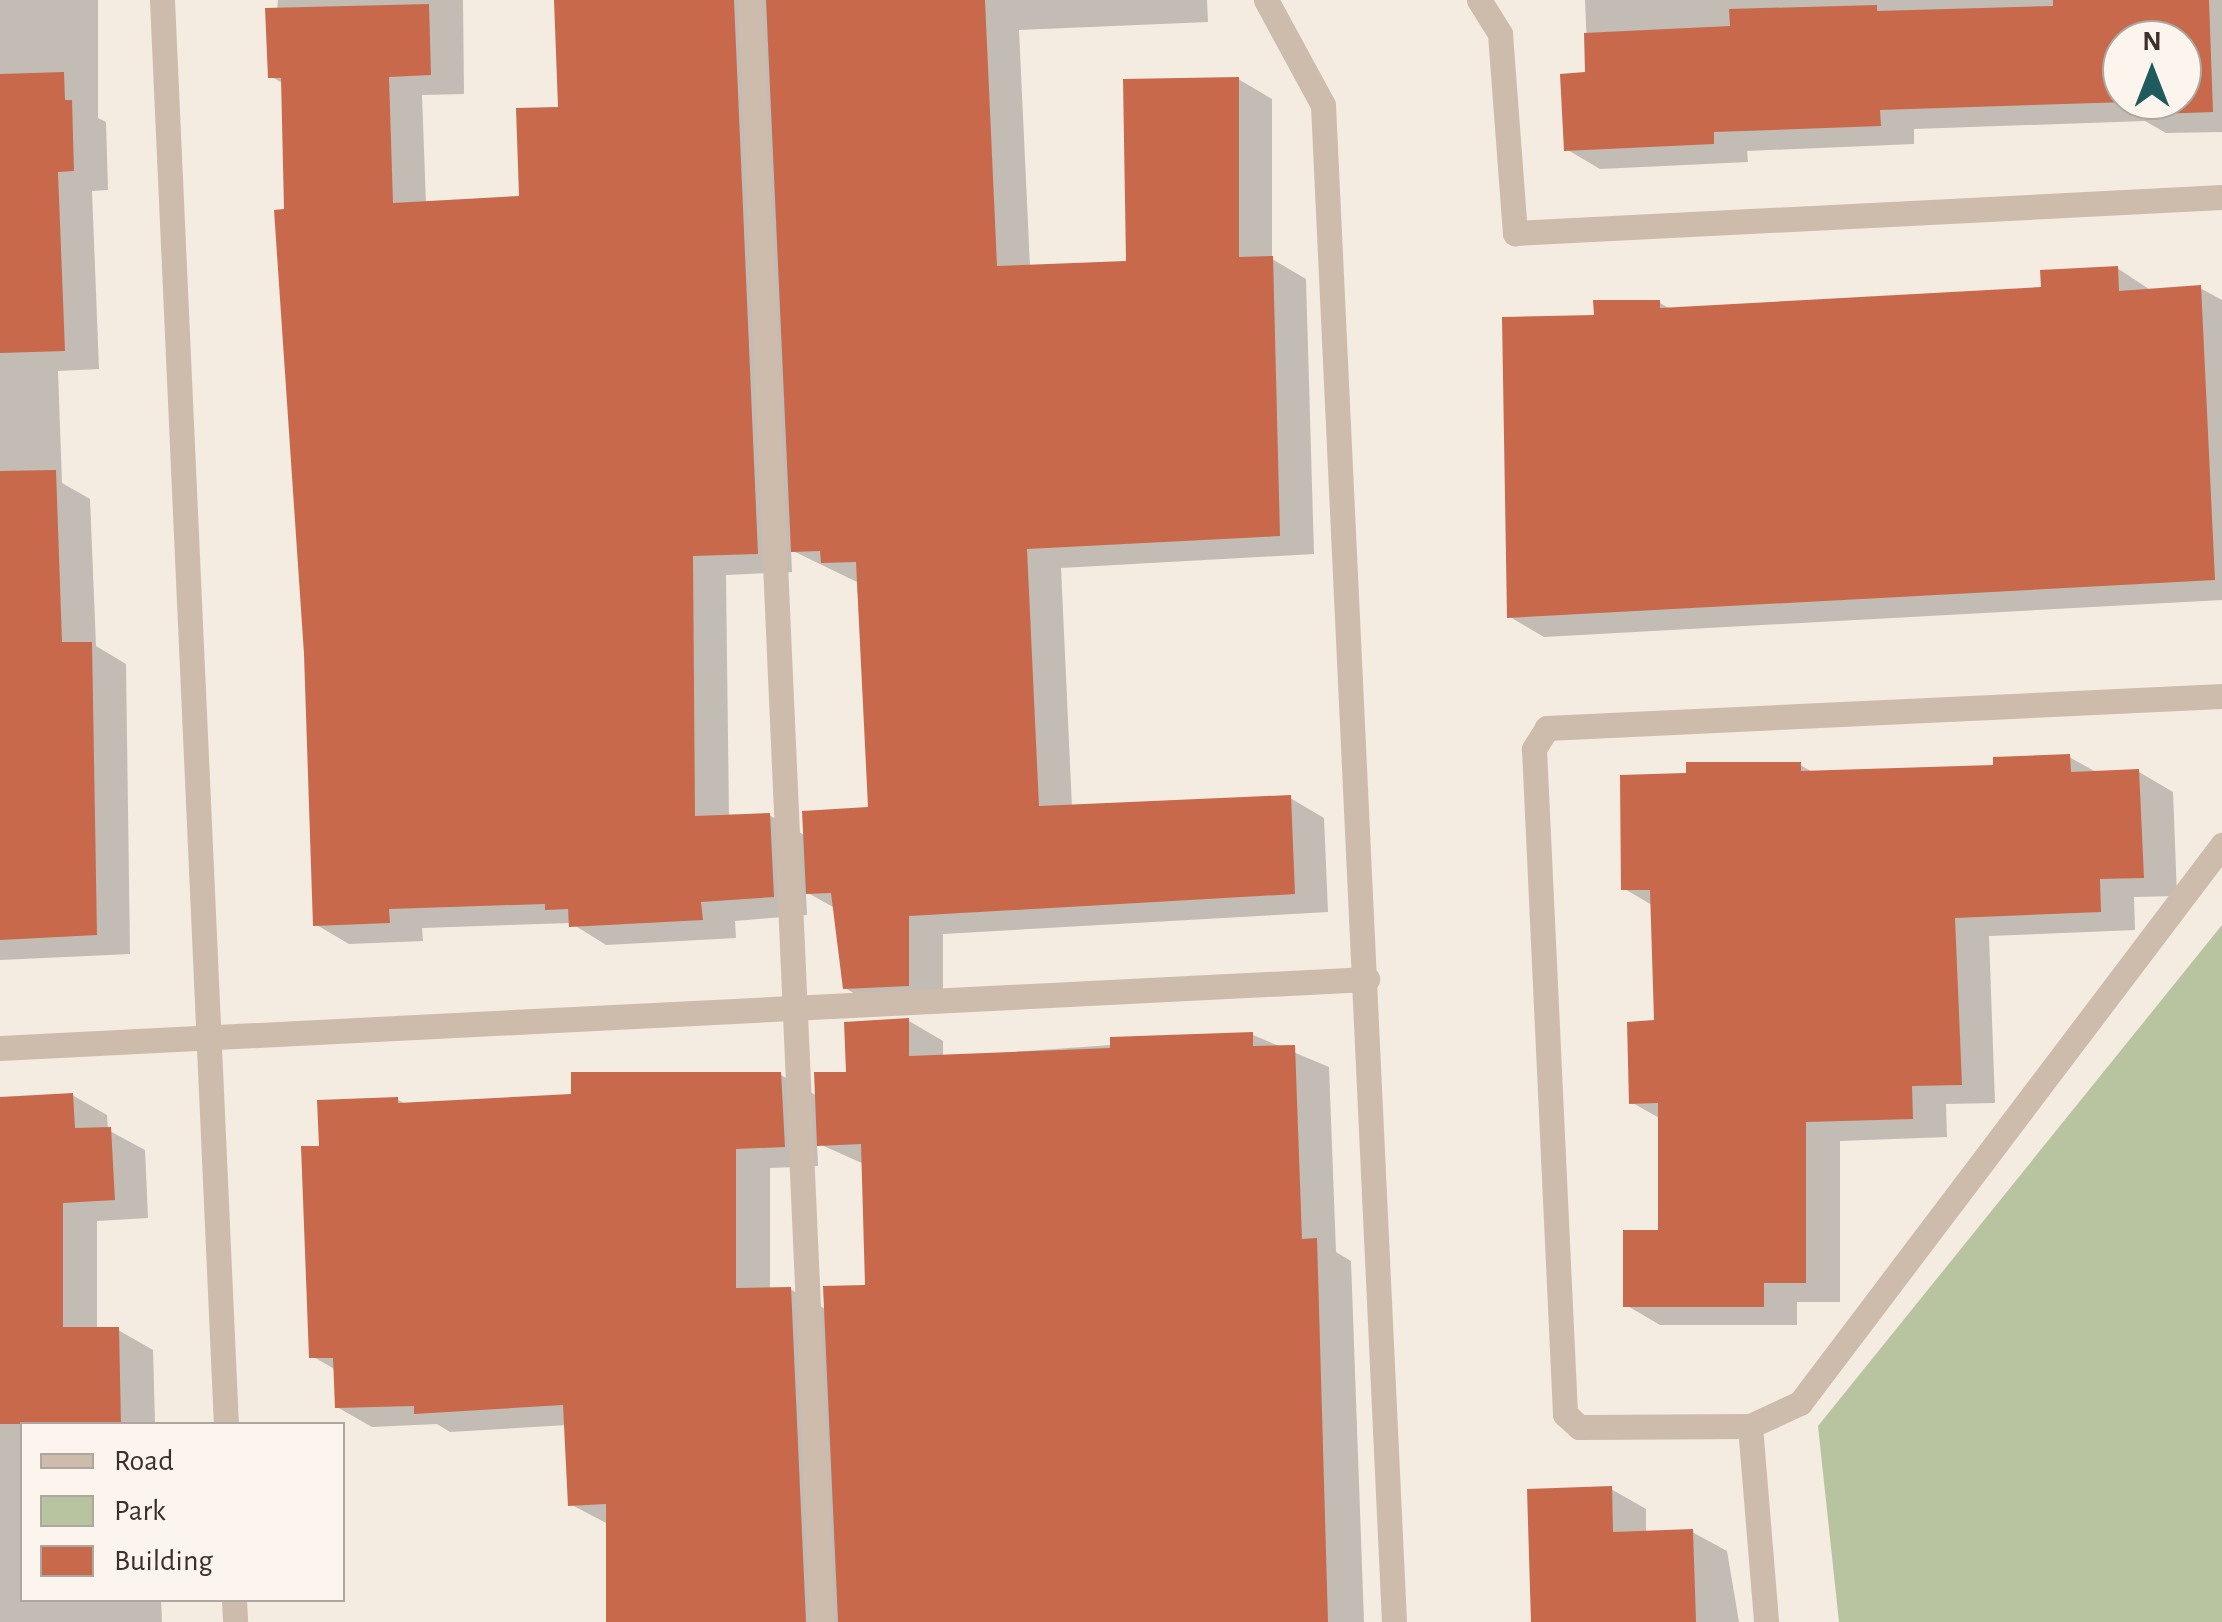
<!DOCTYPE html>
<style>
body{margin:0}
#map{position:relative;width:2222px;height:1622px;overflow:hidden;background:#f4ebe1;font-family:"Alegreya Sans",sans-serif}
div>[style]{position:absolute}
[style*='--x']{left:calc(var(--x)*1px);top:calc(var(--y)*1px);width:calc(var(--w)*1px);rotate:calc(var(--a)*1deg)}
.green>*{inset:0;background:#b8c4a0}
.shadow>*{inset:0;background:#0003}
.building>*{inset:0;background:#c8694b}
.minor>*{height:25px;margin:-12.5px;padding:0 12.5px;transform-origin:12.5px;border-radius:12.5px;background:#cdbbac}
span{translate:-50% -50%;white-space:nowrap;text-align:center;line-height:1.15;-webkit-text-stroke:9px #fbf5ee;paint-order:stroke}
.legend{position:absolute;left:20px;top:1422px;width:325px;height:180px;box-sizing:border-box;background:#fbf5ee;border:2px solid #aea6a0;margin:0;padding:12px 18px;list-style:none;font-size:30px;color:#3b302b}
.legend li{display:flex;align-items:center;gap:20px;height:50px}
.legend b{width:50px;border:2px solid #aea6a0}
.north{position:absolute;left:2102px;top:20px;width:100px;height:100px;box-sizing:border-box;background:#fbf5ee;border:2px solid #aea6a0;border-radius:50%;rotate:0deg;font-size:28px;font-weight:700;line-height:40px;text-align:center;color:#3b302b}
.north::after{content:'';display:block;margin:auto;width:35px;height:45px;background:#1f5a5e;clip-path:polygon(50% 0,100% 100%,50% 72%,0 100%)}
</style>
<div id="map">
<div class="green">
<i style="clip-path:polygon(2222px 925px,2222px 1622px,1839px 1622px,1818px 1426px)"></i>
</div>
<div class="shadow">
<i style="clip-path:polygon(0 0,98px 0,98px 118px,106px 122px,108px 190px,92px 191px,99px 369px,58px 371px,62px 483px,90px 499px,96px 646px,126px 664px,130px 954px,0 960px)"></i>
<i style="clip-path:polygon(evenodd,278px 0,463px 0,464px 94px,422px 95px,426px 204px,521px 198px,560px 110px,557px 0,1207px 0,1208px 22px,1019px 30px,1030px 267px,1128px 264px,1238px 79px,1272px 99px,1272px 259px,1306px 279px,1314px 554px,1061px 568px,1072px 807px,1290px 798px,1324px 818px,1328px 912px,943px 934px,943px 1004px,879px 1008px,845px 988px,835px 908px,806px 892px,807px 915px,735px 921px,736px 938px,606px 945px,571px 923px,422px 928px,423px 941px,349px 944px,315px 924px,284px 84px,270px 76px,278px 0,791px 550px,857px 582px,870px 809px,806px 836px,769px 815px,729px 817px,726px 575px,792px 572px,791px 550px)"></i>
<i style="clip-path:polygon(evenodd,1585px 0,2222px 0,2222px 132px,2166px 133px,2145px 121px,1914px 129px,1914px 144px,1747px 151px,1748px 162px,1600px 169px,1566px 149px,1588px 75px,1585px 0,2122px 40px,2182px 40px,2182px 100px,2122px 100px,2122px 40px)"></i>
<i style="clip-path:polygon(2117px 268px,2152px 291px,2200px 288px,2222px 300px,2222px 600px,1544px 637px,1510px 617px,1597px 318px,1660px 303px,1672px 310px,2044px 289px)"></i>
<i style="clip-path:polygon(2069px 757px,2098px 773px,2139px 772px,2173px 792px,2177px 896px,2134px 897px,2135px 930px,1989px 936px,1995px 1103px,1946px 1104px,1947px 1137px,1840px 1141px,1840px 1302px,1797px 1302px,1797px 1325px,1660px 1325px,1626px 1305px,1661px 1232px,1661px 1119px,1631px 1102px,1656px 1023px,1652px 905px,1623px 888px,1689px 776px,1800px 765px,1814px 773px,1996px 768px)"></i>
<i style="clip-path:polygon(evenodd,909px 1021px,943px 1041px,943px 1057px,1253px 1035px,1329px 1067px,1336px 1252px,1351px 1261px,1364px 1622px,608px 1622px,608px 1524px,570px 1504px,567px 1425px,450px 1432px,437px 1424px,372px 1427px,337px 1407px,336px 1370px,312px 1356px,322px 1149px,397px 1099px,407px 1105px,574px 1096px,781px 1075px,817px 1096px,909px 1021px,817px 1143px,864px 1164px,868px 1287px,827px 1310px,790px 1289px,770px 1290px,770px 1168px,818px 1166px,817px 1143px)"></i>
<i style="clip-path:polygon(72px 1095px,107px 1115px,108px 1130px,145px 1150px,148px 1218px,97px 1221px,97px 1330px,118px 1330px,153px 1350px,155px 1424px,22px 1424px,22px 1600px,161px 1600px,162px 1622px,0 1622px,0 1099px)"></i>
<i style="clip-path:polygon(1611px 1489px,1646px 1509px,1646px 1533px,1692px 1532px,1727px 1551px,1739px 1622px,1533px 1622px)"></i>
</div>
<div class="building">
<i style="clip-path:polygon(554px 0,734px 0,758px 554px,693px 556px,695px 816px,770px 813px,774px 897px,701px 902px,703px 920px,569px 927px,568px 909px,545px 910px,545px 904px,389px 909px,390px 923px,313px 926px,304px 654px,274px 210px,284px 209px,281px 78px,268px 78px,265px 8px,429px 4px,431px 75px,389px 77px,393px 203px,519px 196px,516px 108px,558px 107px)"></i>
<i style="clip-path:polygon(766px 0,985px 0,997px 266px,1126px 261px,1123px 79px,1239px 77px,1239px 257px,1273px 256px,1280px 536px,1027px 549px,1039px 806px,1291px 795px,1295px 894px,909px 916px,909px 986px,843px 989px,831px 893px,806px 894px,802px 811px,868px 807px,856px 562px,821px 563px,820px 551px,791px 552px)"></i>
<i style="clip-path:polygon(evenodd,2053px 0,2209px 0,2213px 112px,2129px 115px,2128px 102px,1880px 110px,1881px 126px,1714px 132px,1714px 144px,1564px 151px,1560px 74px,1585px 72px,1584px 33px,1730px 26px,1729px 9px,1877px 5px,1877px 11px,2053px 6px,2053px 0,2122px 40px,2182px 40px,2182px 100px,2122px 100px,2122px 40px)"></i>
<i style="clip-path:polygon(64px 72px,65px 100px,72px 100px,74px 171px,58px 172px,65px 351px,0 353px,0 74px)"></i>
<i style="clip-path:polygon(2118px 266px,2119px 291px,2201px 285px,2215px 580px,1507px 618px,1502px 317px,1594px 315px,1593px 300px,1660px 300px,1660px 308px,2041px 287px,2040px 270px)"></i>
<i style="clip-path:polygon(56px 470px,62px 642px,92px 642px,97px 935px,0 940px,0 471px)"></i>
<i style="clip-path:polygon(2070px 754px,2071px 772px,2139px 769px,2144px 878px,2100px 879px,2101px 912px,1955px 918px,1962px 1085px,1912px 1086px,1913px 1119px,1806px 1122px,1806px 1283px,1764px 1283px,1764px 1307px,1623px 1307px,1623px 1230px,1658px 1230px,1658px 1103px,1629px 1104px,1627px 1022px,1654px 1020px,1650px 890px,1621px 890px,1620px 775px,1686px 773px,1686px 762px,1801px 762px,1801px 771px,1993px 765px,1993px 757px)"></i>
<i style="clip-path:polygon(909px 1018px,909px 1056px,1110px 1048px,1110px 1037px,1253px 1032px,1253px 1046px,1295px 1045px,1302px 1239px,1317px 1238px,1328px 1622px,838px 1622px,823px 1286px,865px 1285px,861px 1144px,817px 1146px,814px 1072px,846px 1072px,844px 1022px)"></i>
<i style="clip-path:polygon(571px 1072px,781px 1072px,785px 1147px,736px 1149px,736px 1288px,791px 1287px,806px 1622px,606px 1622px,606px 1504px,568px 1506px,563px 1405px,414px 1414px,414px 1406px,335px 1408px,333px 1358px,309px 1358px,301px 1146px,319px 1146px,317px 1100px,398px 1097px,398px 1103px,571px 1094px)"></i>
<i style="clip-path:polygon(73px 1093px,75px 1128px,111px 1127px,115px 1200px,63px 1203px,63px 1327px,119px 1327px,121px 1424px,0 1424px,0 1097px)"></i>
<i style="clip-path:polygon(1612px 1486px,1613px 1532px,1693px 1529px,1696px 1622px,1531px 1622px,1527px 1489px)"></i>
</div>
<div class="minor">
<i style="--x:162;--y:0;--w:1425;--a:87.43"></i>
<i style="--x:750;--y:0;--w:1624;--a:87.46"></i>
<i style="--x:1266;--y:0;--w:119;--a:61.5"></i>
<i style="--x:1323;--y:105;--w:1519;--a:87.32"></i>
<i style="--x:1479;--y:0;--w:40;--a:58"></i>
<i style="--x:1500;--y:34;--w:200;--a:85.7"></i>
<i style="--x:1515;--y:233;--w:708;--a:-2.91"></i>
<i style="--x:2222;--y:696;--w:676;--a:177.29"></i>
<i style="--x:1547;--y:728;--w:25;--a:122"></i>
<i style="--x:1534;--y:749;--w:666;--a:87.33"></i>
<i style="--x:1565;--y:1414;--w:19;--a:43"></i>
<i style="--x:1579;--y:1427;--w:171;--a:-0.3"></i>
<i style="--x:1750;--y:1426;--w:55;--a:-24.7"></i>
<i style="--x:1800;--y:1403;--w:700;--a:-52.9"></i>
<i style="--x:0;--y:1048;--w:1369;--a:-2.89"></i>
<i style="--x:1750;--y:1426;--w:197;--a:85.3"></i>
<i style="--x:234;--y:1600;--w:22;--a:87"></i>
</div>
<ul class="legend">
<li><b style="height:12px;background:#cdbbac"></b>Road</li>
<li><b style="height:28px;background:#b8c4a0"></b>Park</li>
<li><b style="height:28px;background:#c8694b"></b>Building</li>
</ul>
<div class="north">N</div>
</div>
